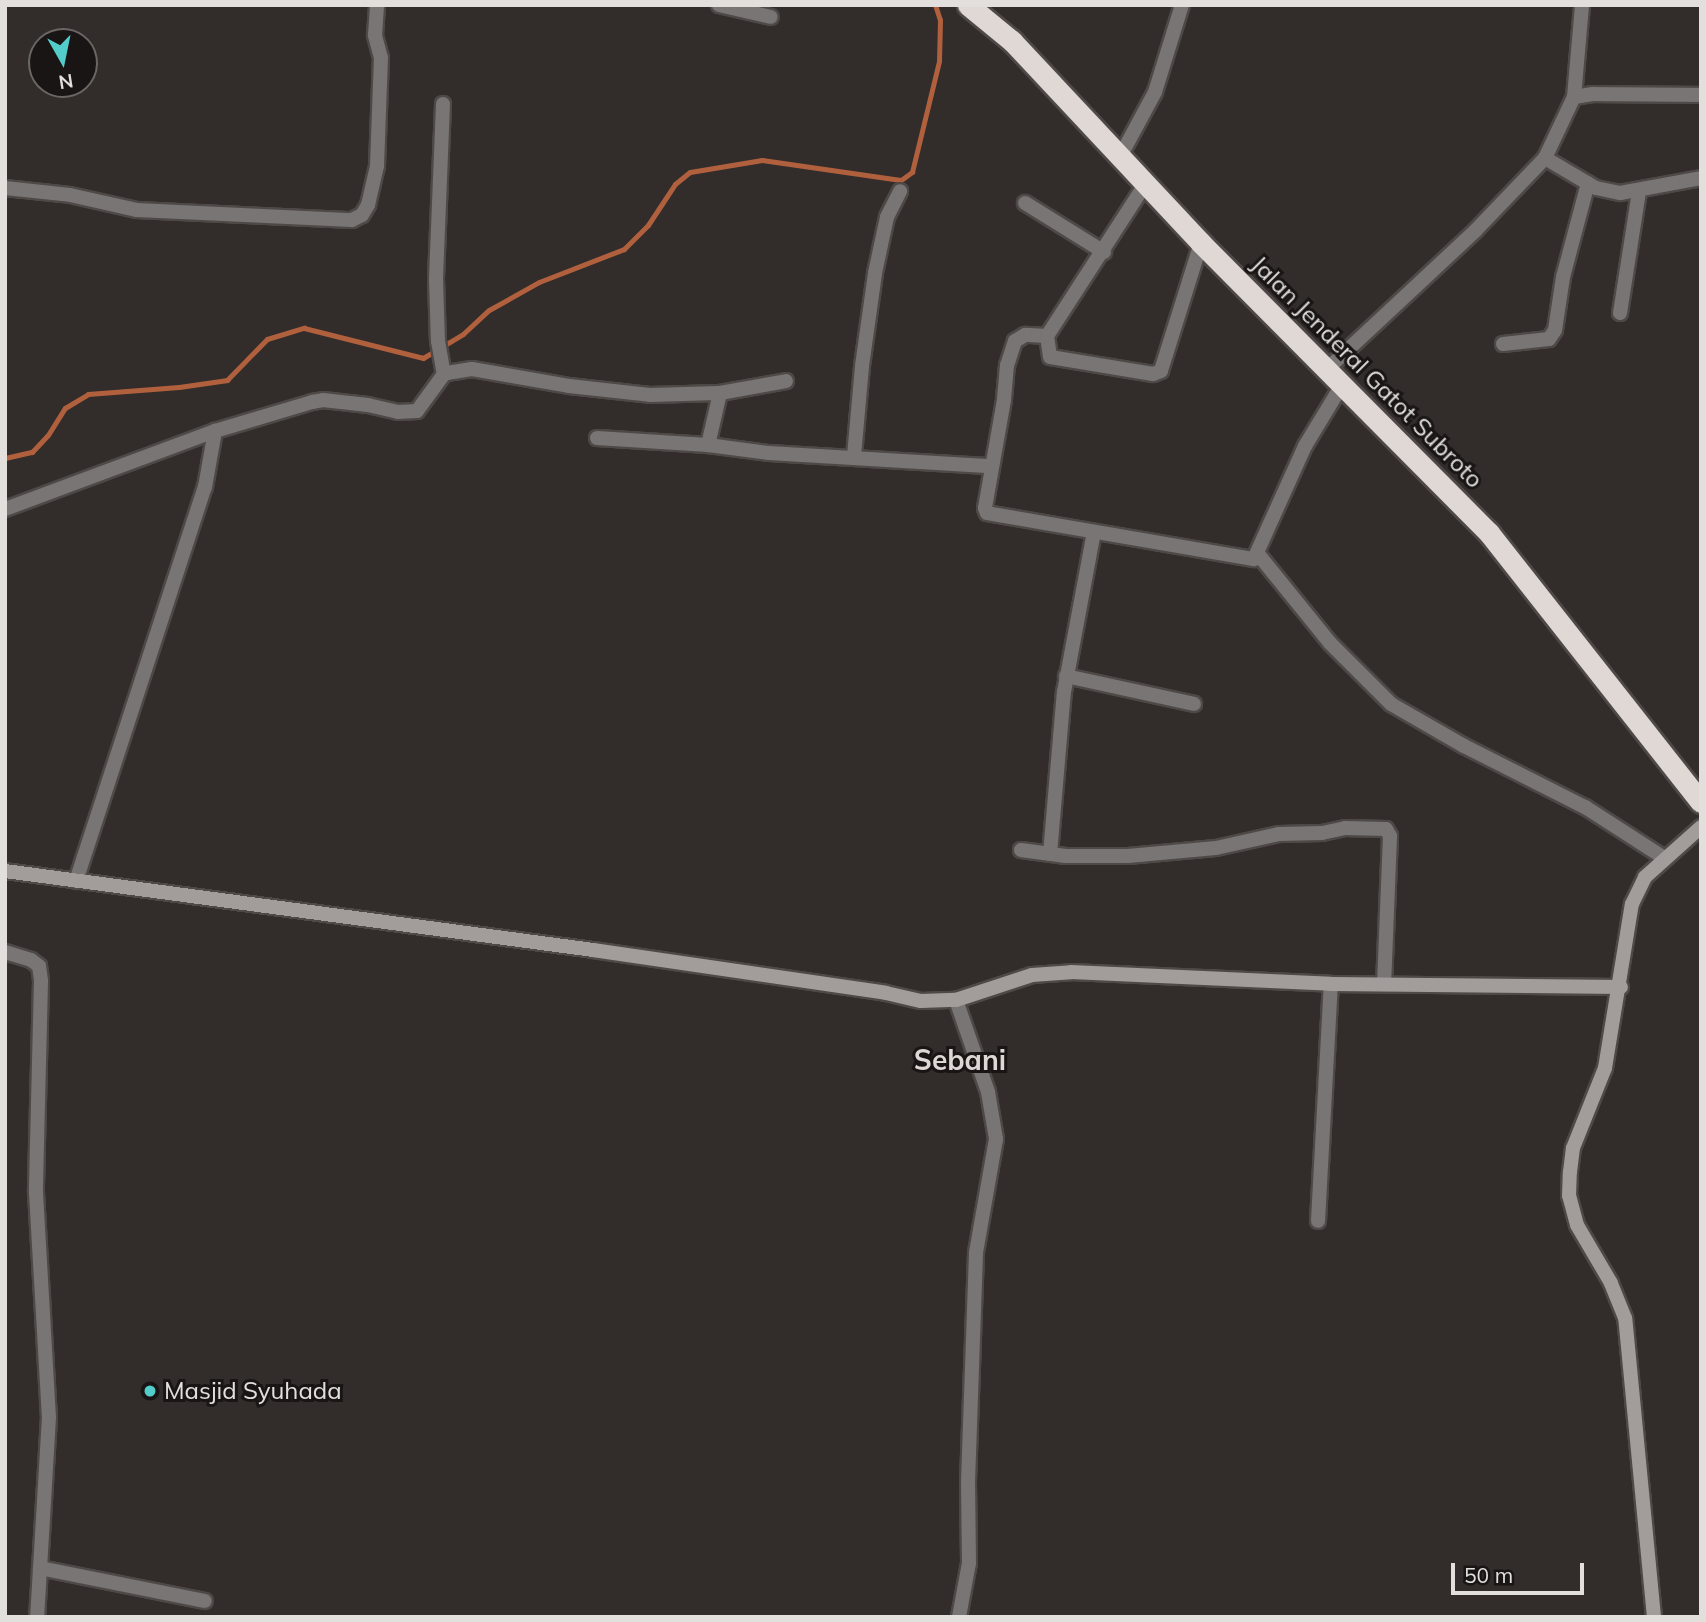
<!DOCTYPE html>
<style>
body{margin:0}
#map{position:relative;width:1706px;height:1622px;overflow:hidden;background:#322c2a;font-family:Mulish,sans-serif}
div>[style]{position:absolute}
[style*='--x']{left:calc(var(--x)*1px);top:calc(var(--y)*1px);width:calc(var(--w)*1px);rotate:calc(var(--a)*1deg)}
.stream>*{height:5px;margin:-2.5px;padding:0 2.5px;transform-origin:2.5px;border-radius:2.5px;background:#b1603e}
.roads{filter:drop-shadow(2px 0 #4e4947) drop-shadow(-2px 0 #4e4947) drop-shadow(0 2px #4e4947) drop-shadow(0 -2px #4e4947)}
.street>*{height:14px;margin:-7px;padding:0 7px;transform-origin:7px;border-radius:7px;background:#787574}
.secondary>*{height:14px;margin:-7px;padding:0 7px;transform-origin:7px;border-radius:7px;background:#a29d9b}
.highway>*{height:21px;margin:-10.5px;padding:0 10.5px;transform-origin:10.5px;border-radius:10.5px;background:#e0d8d5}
.dots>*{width:19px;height:19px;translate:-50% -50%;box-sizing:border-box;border:4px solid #181514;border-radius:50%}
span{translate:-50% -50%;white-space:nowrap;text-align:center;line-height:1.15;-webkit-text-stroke:6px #181514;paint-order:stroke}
.street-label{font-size:24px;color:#e3dfdd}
.poi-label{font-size:24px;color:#e3dfdd}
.left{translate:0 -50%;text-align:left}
.quarter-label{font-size:28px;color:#dfd7d4;font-weight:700}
.frame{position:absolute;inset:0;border:7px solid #e3dfdd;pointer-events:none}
.north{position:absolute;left:28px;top:28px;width:70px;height:70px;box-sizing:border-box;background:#181514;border:2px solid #696664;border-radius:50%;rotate:171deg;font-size:19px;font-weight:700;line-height:28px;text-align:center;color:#e3dfdd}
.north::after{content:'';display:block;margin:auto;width:24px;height:32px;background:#53cdca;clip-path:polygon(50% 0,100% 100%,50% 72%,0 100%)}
.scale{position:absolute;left:1451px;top:1563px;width:133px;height:32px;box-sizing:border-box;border:4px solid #e3dfdd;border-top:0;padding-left:9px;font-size:21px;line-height:24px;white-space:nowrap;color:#e3dfdd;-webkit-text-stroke:5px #181514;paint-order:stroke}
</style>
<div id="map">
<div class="stream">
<i style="--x:5;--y:458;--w:28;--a:-13"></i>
<i style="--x:32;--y:452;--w:23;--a:-47"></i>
<i style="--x:48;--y:435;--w:32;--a:-58"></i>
<i style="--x:65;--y:408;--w:27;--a:-31"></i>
<i style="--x:88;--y:394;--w:91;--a:-4.4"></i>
<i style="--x:179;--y:387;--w:49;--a:-8.3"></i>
<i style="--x:227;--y:380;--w:57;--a:-45.7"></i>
<i style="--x:267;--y:339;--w:39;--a:-17"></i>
<i style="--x:304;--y:328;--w:123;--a:14.1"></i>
<i style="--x:423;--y:358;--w:47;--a:-31"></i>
<i style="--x:463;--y:334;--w:35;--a:-43"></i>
<i style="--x:489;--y:310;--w:57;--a:-29.2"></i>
<i style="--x:539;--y:282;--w:91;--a:-21.2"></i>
<i style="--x:624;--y:249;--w:34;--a:-45"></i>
<i style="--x:648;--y:225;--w:49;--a:-56.6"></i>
<i style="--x:675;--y:184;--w:19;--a:-39"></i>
<i style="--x:690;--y:172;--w:73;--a:-9.5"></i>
<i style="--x:762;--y:160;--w:140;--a:8.2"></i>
<i style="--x:901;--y:180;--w:14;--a:-36"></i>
<i style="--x:912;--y:172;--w:114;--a:-76.3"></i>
<i style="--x:939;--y:61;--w:41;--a:-88.6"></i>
<i style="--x:940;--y:20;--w:16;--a:-108"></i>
</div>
<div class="roads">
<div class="street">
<i style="--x:719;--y:5;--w:53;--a:13"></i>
<i style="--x:1574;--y:97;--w:92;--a:-85"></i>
<i style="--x:443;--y:104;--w:175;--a:92.3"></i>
<i style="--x:436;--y:279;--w:62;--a:88.2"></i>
<i style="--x:438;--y:341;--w:34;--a:80"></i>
<i style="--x:1121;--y:155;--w:72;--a:-61.6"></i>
<i style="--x:1155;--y:92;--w:91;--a:-72.8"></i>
<i style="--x:1545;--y:158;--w:59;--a:30.5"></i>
<i style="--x:1596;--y:188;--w:25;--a:12"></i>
<i style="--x:1620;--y:193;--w:82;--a:-10.5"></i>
<i style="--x:5;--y:188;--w:65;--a:6.1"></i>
<i style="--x:70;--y:195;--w:69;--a:12.6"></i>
<i style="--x:137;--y:210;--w:215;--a:2.7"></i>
<i style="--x:352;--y:220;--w:11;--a:-27"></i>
<i style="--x:362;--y:215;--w:12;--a:-59"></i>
<i style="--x:368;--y:205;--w:40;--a:-77"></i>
<i style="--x:377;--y:166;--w:108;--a:-87.9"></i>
<i style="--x:381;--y:58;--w:24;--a:-105"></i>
<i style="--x:375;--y:35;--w:30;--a:-86"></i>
<i style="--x:1025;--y:203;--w:93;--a:31.8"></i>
<i style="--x:1201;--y:243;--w:134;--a:107.4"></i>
<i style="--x:1161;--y:371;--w:9;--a:159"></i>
<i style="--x:1153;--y:374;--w:104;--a:-170.6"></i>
<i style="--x:1050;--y:357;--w:21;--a:-98"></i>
<i style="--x:1047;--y:336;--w:22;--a:-177"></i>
<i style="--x:1025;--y:335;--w:12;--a:149"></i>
<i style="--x:1015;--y:341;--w:25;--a:108"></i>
<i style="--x:1007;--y:365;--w:35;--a:95"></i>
<i style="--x:1004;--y:400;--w:110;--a:100"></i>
<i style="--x:985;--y:508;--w:5;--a:68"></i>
<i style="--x:987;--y:513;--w:271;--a:9.8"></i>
<i style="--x:1254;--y:559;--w:124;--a:-65.7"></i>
<i style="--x:1305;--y:446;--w:71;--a:-58.8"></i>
<i style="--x:1620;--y:313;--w:122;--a:-81.1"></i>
<i style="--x:1047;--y:336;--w:182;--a:-57.1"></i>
<i style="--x:1503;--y:344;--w:46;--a:-6.2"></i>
<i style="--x:1549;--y:339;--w:11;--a:-56"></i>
<i style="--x:1555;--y:330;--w:54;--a:-81.4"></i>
<i style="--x:1563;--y:277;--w:97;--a:-75.1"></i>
<i style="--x:1326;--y:370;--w:204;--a:-43"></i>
<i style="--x:1475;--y:231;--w:101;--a:-46.2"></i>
<i style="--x:1545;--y:158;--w:68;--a:-64.6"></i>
<i style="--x:1574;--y:97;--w:19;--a:-9"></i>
<i style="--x:1593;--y:94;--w:108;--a:0.5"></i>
<i style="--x:597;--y:438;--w:111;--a:3.6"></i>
<i style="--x:708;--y:445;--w:62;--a:7.5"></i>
<i style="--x:769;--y:453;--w:222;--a:3.4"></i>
<i style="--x:708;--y:445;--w:53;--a:-77"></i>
<i style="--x:854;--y:456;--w:90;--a:-84.9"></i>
<i style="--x:862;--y:366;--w:94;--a:-82"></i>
<i style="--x:875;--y:273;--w:57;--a:-77.9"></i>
<i style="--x:887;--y:217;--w:29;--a:-63"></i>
<i style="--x:5;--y:509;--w:224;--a:-20.4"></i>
<i style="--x:215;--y:431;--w:101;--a:-16.6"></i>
<i style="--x:312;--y:402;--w:11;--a:-10"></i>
<i style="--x:323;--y:400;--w:45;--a:6.3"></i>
<i style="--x:368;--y:405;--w:31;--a:13"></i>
<i style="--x:398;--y:412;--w:19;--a:-3"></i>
<i style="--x:417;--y:411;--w:46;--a:-53.9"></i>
<i style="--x:444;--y:374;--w:9;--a:-13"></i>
<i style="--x:453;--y:372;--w:19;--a:-9"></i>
<i style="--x:472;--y:369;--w:98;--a:9.9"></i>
<i style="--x:569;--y:386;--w:81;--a:6.3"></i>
<i style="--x:650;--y:395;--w:70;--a:-1.6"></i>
<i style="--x:720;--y:393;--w:67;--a:-10.3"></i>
<i style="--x:1258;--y:554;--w:114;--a:51"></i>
<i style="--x:1330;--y:643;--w:86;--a:45"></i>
<i style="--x:1391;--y:704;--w:84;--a:29.9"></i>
<i style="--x:1464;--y:746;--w:136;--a:26.8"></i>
<i style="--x:1585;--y:807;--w:94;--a:32.8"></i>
<i style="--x:1066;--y:676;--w:131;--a:12.3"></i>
<i style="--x:1021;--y:850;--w:45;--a:7.6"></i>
<i style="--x:1066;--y:856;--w:62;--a:0"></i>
<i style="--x:1128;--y:856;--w:88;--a:-5.2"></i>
<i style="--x:1216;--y:848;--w:65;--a:-12.5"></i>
<i style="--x:1279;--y:834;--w:43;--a:-1.3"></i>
<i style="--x:1322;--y:833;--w:24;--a:-12"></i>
<i style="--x:1345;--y:828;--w:41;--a:1.4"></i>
<i style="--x:1386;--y:829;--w:8;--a:60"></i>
<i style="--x:1390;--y:836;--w:148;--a:92.3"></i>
<i style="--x:1050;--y:854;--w:163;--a:-85.1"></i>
<i style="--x:1064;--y:692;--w:163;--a:-79.4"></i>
<i style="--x:76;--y:881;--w:415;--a:-71.9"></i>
<i style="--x:205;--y:487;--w:57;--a:-79.9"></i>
<i style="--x:5;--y:952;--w:27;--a:17"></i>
<i style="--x:31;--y:960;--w:10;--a:37"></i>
<i style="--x:39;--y:966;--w:15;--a:82"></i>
<i style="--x:41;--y:981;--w:212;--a:91.4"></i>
<i style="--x:36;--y:1193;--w:224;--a:86.7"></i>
<i style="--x:49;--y:1417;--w:200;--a:93.4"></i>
<i style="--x:956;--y:1000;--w:97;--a:70.8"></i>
<i style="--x:988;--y:1092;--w:48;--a:80.3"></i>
<i style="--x:996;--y:1139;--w:116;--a:100"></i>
<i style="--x:976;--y:1253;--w:228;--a:92"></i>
<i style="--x:968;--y:1481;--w:82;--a:89.3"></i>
<i style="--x:969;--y:1563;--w:55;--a:100.5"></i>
<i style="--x:1318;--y:1221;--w:237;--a:-86.9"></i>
<i style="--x:40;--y:1568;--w:168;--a:11.3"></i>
</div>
<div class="secondary">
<i style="--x:5;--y:871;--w:593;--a:7.65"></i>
<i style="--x:593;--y:950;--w:296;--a:8.3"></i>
<i style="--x:886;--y:993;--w:36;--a:13"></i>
<i style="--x:921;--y:1001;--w:35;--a:-2"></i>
<i style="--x:956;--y:1000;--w:80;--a:-18.2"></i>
<i style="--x:1032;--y:975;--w:39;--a:-4"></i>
<i style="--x:1071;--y:972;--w:260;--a:2.6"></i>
<i style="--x:1331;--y:984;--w:290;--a:0.6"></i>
<i style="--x:1654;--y:1617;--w:300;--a:-95.5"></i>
<i style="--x:1625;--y:1318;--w:38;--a:-112"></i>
<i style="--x:1611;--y:1283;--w:67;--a:-120.4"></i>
<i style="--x:1577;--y:1225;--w:30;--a:-105"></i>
<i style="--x:1569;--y:1196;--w:24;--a:-88"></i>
<i style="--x:1570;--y:1172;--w:24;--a:-83"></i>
<i style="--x:1573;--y:1148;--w:86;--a:-68.2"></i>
<i style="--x:1605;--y:1068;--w:166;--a:-80.7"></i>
<i style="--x:1632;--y:904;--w:30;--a:-64"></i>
<i style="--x:1645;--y:877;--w:75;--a:-41.8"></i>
</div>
<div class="highway">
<i style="--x:968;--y:5;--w:57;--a:39.3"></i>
<i style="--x:1012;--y:41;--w:277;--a:46.9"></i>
<i style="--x:1201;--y:243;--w:409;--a:45.2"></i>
<i style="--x:1489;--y:533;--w:342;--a:51.8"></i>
</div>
</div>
<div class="dots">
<i style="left:150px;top:1391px;background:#53cdca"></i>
</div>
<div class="street-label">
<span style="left:1367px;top:372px;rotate:45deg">Jalan Jenderal Gatot Subroto</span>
</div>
<div class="poi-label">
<span class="left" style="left:164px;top:1391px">Masjid Syuhada</span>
</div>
<div class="quarter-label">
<span style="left:960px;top:1060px">Sebani</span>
</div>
<div class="frame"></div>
<div class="north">N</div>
<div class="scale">50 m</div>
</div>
